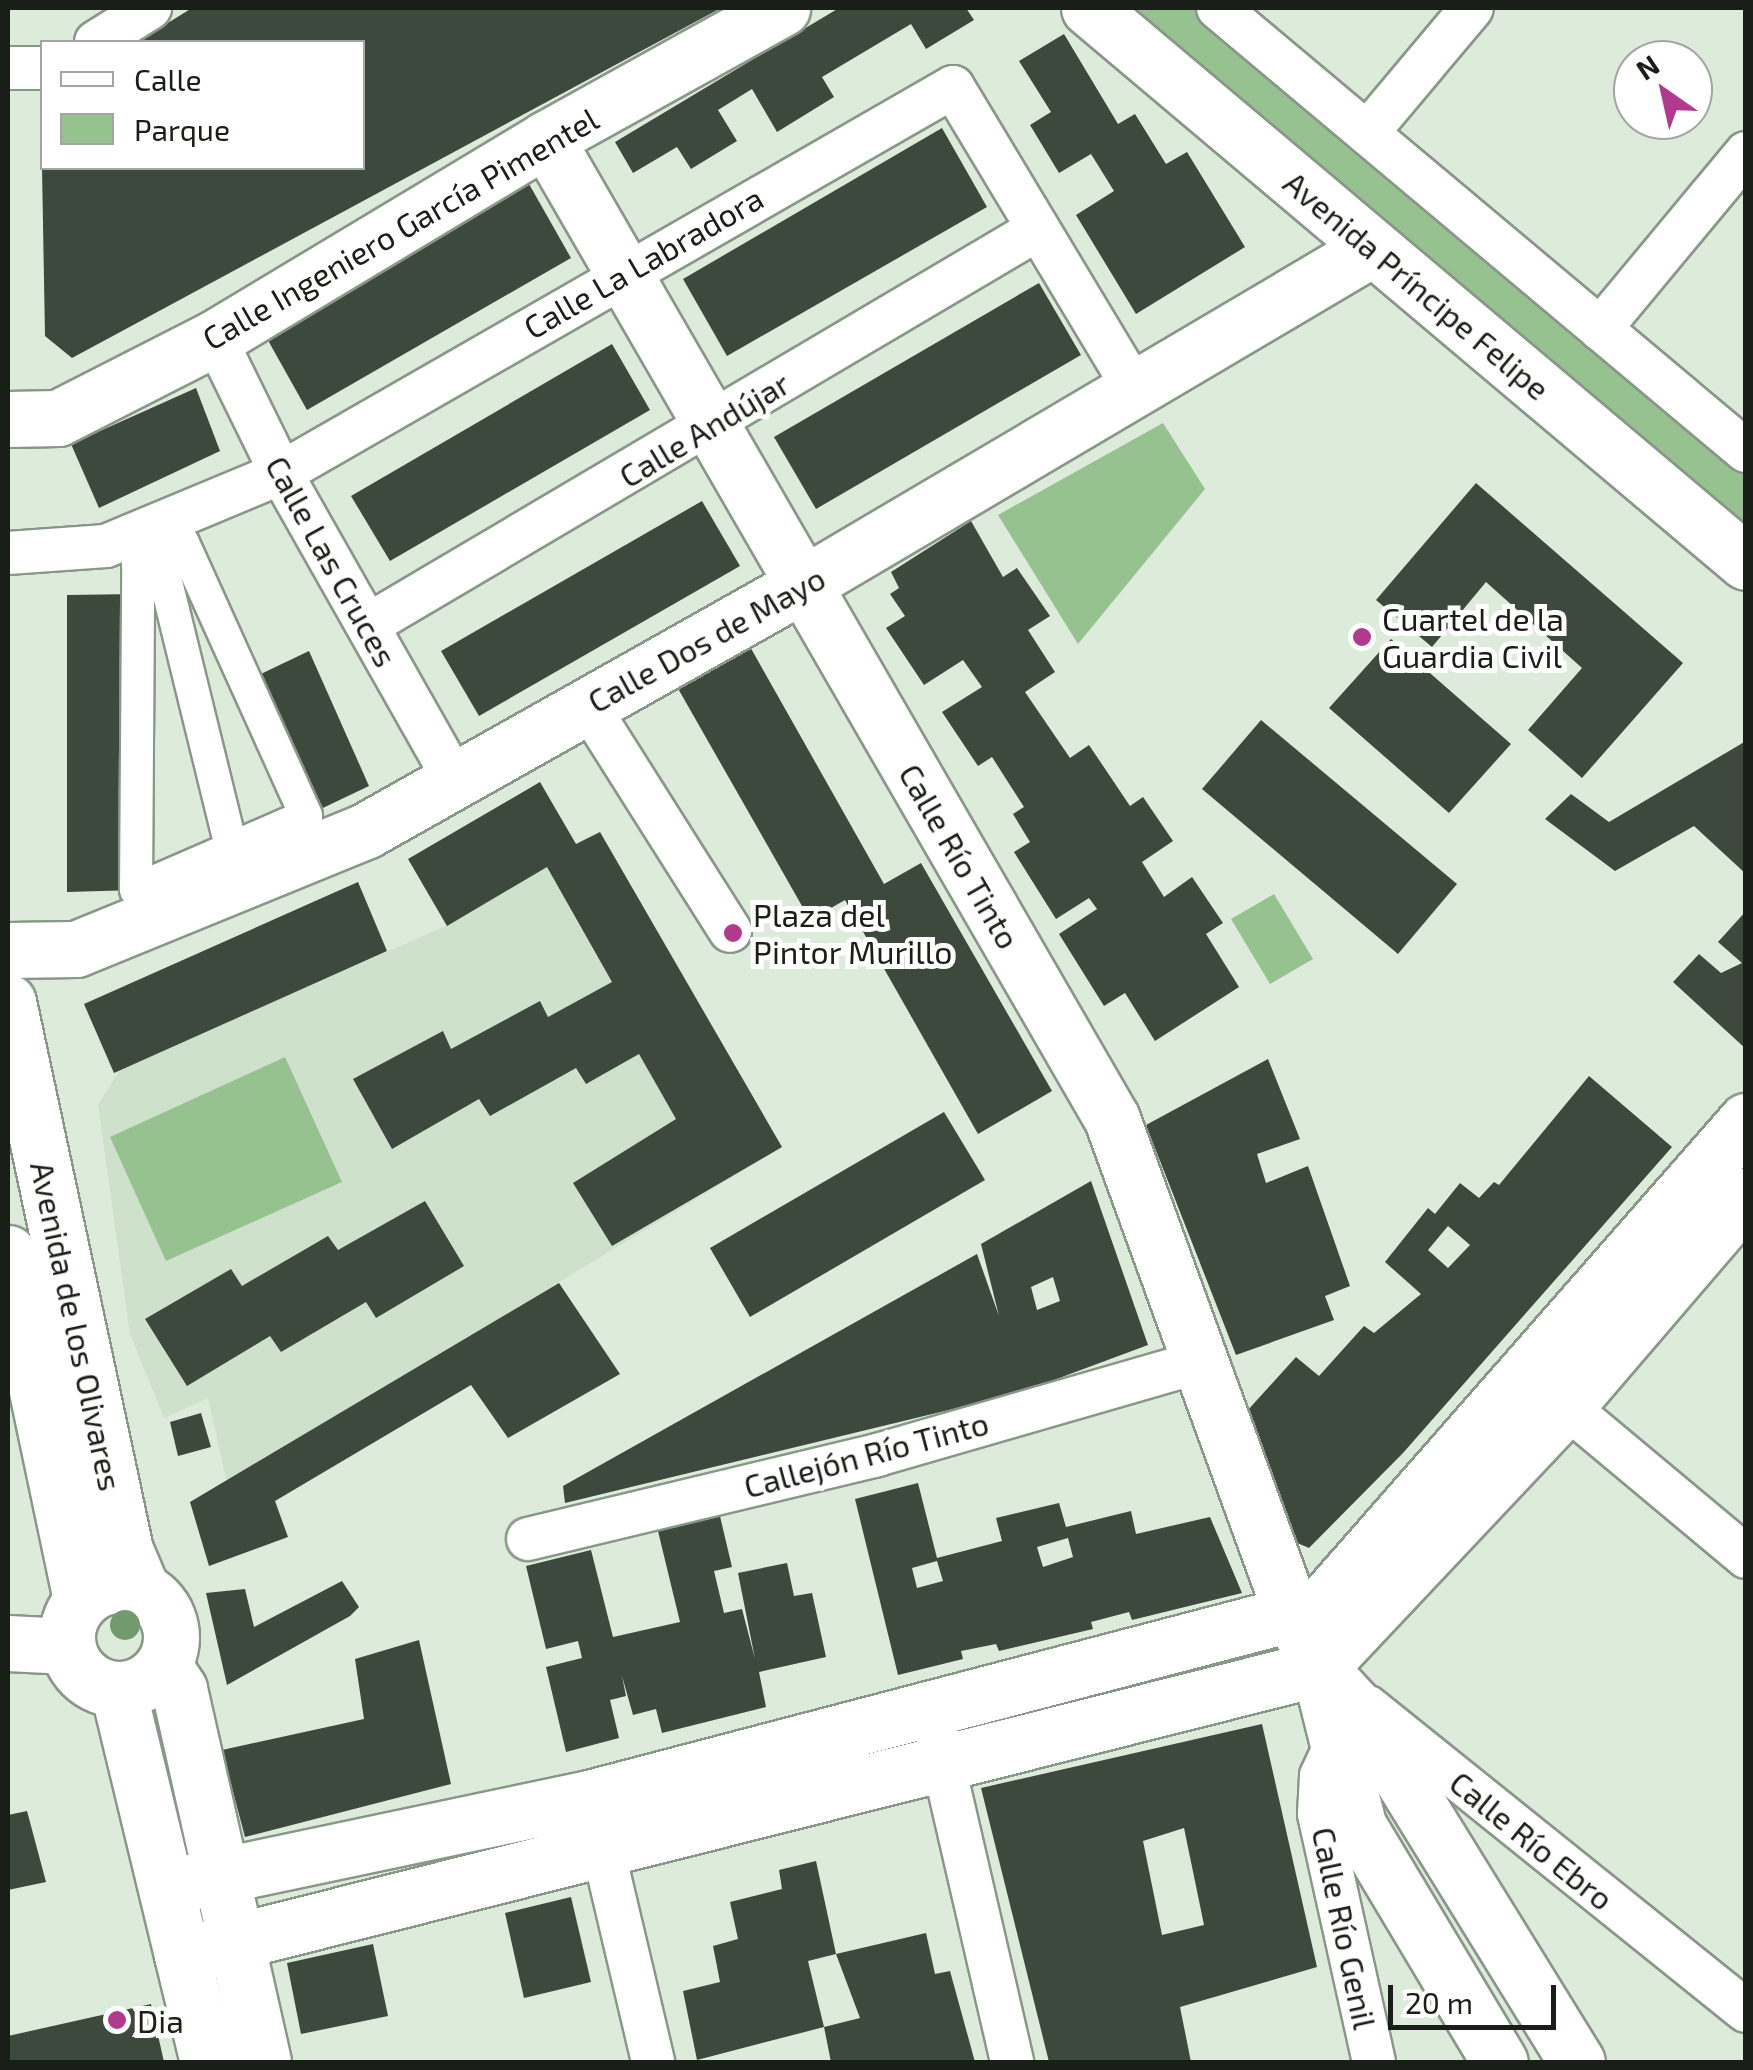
<!DOCTYPE html>
<meta charset="utf-8">
<style>
body{margin:0}
#map{position:relative;width:1753px;height:2070px;overflow:hidden;background:#dcebda;font-family:"Exo 2",sans-serif}
div>[style]{position:absolute}
[style*='--x']{left:calc(var(--x)*1px);top:calc(var(--y)*1px);width:calc(var(--w)*1px);rotate:calc(var(--a)*1deg)}
.built>*{inset:0;background:#cee1cb}
.green>*{inset:0;background:#96c290}
.building>*{inset:0;background:#3d493c}
.roads{filter:drop-shadow(2px 0 #899788) drop-shadow(-2px 0 #899788) drop-shadow(0 2px #899788) drop-shadow(0 -2px #899788)}
.pedestrian>*{height:32px;margin:-16px;padding:0 16px;transform-origin:16px;border-radius:16px;background:#fff}
.minor>*{height:42px;margin:-21px;padding:0 21px;transform-origin:21px;border-radius:21px;background:#fff}
.tertiary>*{height:55px;margin:-27.5px;padding:0 27.5px;transform-origin:27.5px;border-radius:27.5px;background:#fff}
.tertiary>.ring{margin:-27.5px;padding:0;box-sizing:content-box;background:none;border:55px solid #fff;border-radius:50%}
.secondary>*{height:55px;margin:-27.5px;padding:0 27.5px;transform-origin:27.5px;border-radius:27.5px;background:#fff}
.trees>*{width:30px;height:30px;margin:-15px;border-radius:50%;background:#729a6e}
.dots>*{width:28px;height:28px;translate:-50% -50%;box-sizing:border-box;border:5px solid #fff;border-radius:50%}
span{translate:-50% -50%;white-space:nowrap;text-align:center;line-height:1.15;-webkit-text-stroke:10px #fff;paint-order:stroke}
.street-label{font-size:32px;color:#191e18}
.poi-label{font-size:32px;color:#191e18}
.left{translate:0 -50%;text-align:left}
.frame{position:absolute;inset:0;border:10px solid #191e18;pointer-events:none}
.legend{position:absolute;left:40px;top:40px;width:325px;height:130px;box-sizing:border-box;background:#fff;border:2px solid #a3a5a3;margin:0;padding:12px 18px;list-style:none;font-size:30px;color:#191e18}
.legend li{display:flex;align-items:center;gap:20px;height:50px}
.legend b{width:50px;border:2px solid #a3a5a3}
.north{position:absolute;left:1613px;top:40px;width:100px;height:100px;box-sizing:border-box;background:#fff;border:2px solid #a3a5a3;border-radius:50%;rotate:326deg;font-size:28px;font-weight:700;line-height:40px;text-align:center;color:#191e18}
.north::after{content:'';display:block;margin:auto;width:35px;height:45px;background:#b23a8e;clip-path:polygon(50% 0,100% 100%,50% 72%,0 100%)}
.scale{position:absolute;left:1388px;top:1985px;width:168px;height:45px;box-sizing:border-box;border:5px solid #191e18;border-top:0;padding-left:12px;font-size:30px;line-height:35px;white-space:nowrap;color:#191e18;-webkit-text-stroke:8px #fff;paint-order:stroke}
</style>
<div id="map">
<div class="built">
<i style="clip-path:polygon(600px 832px,782px 1147px,227px 1483px,208px 1398px,164px 1418px,130px 1334px,98px 1104px,121px 1069px,448px 925px)"></i>
</div>
<div class="green">
<i style="clip-path:polygon(1106px 8px,1199px 8px,1745px 459px,1745px 538px)"></i>
<i style="clip-path:polygon(1163px 423px,1205px 489px,1078px 644px,998px 515px)"></i>
<i style="clip-path:polygon(1274px 894px,1313px 959px,1270px 984px,1231px 919px)"></i>
<i style="clip-path:polygon(285px 1057px,342px 1182px,166px 1261px,110px 1137px)"></i>
</div>
<div class="building">
<i style="clip-path:polygon(192px 8px,721px 8px,72px 358px,45px 336px,42px 168px,362px 168px,362px 42px,137px 42px)"></i>
<i style="clip-path:polygon(839px 8px,966px 8px,974px 20px,926px 49px,911px 24px,822px 77px,834px 97px,777px 132px,752px 89px,718px 110px,737px 141px,691px 169px,677px 147px,633px 173px,615px 142px)"></i>
<i style="clip-path:polygon(1064px 34px,1118px 124px,1135px 114px,1166px 164px,1187px 152px,1245px 247px,1136px 314px,1076px 215px,1114px 191px,1091px 154px,1059px 173px,1030px 125px,1051px 112px,1019px 61px)"></i>
<i style="clip-path:polygon(942px 128px,987px 207px,727px 356px,683px 279px)"></i>
<i style="clip-path:polygon(529px 184px,571px 258px,307px 410px,265px 335px)"></i>
<i style="clip-path:polygon(1039px 283px,1081px 355px,816px 509px,774px 437px)"></i>
<i style="clip-path:polygon(612px 344px,650px 410px,390px 561px,351px 496px)"></i>
<i style="clip-path:polygon(196px 388px,220px 451px,99px 508px,71px 444px)"></i>
<i style="clip-path:polygon(1476px 483px,1683px 663px,1582px 778px,1528px 730px,1582px 668px,1486px 582px,1432px 647px,1376px 600px)"></i>
<i style="clip-path:polygon(702px 501px,740px 566px,479px 716px,441px 651px)"></i>
<i style="clip-path:polygon(971px 521px,1003px 577px,1017px 568px,1050px 616px,1028px 630px,1055px 672px,1025px 692px,1070px 758px,1089px 745px,1130px 806px,1143px 797px,1173px 841px,1142px 862px,1164px 897px,1192px 877px,1223px 923px,1206px 934px,1239px 987px,1155px 1041px,1125px 993px,1104px 1006px,1059px 934px,1097px 909px,1089px 898px,1056px 919px,1014px 852px,1030px 842px,1013px 814px,1024px 807px,992px 757px,978px 766px,942px 712px,982px 687px,963px 660px,924px 685px,886px 628px,905px 616px,890px 594px,899px 588px,891px 572px)"></i>
<i style="clip-path:polygon(138px 594px,136px 890px,67px 892px,67px 595px)"></i>
<i style="clip-path:polygon(744px 636px,884px 884px,921px 863px,1052px 1091px,978px 1134px,845px 900px,810px 920px,672px 678px)"></i>
<i style="clip-path:polygon(1391px 639px,1511px 744px,1449px 813px,1329px 708px)"></i>
<i style="clip-path:polygon(309px 651px,369px 786px,306px 816px,246px 681px)"></i>
<i style="clip-path:polygon(1261px 720px,1457px 884px,1398px 954px,1202px 789px)"></i>
<i style="clip-path:polygon(1746px 741px,1746px 874px,1694px 826px,1615px 871px,1545px 819px,1571px 794px,1609px 822px)"></i>
<i style="clip-path:polygon(540px 782px,576px 844px,600px 832px,782px 1147px,612px 1246px,573px 1183px,676px 1119px,639px 1054px,586px 1084px,576px 1068px,490px 1116px,479px 1099px,392px 1149px,353px 1079px,443px 1031px,451px 1049px,540px 1001px,548px 1017px,612px 982px,547px 867px,447px 926px,408px 859px)"></i>
<i style="clip-path:polygon(358px 882px,387px 951px,114px 1073px,84px 1004px)"></i>
<i style="clip-path:polygon(1746px 911px,1746px 1049px,1673px 982px,1699px 954px,1721px 973px,1742px 963px,1718px 942px)"></i>
<i style="clip-path:polygon(1268px 1059px,1300px 1139px,1257px 1154px,1266px 1183px,1308px 1166px,1350px 1286px,1325px 1296px,1334px 1320px,1236px 1355px,1146px 1125px)"></i>
<i style="clip-path:polygon(evenodd,1589px 1076px,1672px 1147px,1403px 1453px,1309px 1548px,1295px 1542px,1247px 1411px,1296px 1357px,1319px 1376px,1364px 1326px,1374px 1333px,1421px 1294px,1385px 1262px,1428px 1208px,1435px 1214px,1460px 1183px,1479px 1198px,1494px 1182px,1499px 1185px,1589px 1076px,1448px 1226px,1470px 1245px,1448px 1268px,1428px 1250px,1448px 1226px)"></i>
<i style="clip-path:polygon(944px 1112px,985px 1180px,750px 1317px,710px 1248px)"></i>
<i style="clip-path:polygon(evenodd,1091px 1181px,1148px 1345px,1019px 1393px,565px 1503px,563px 1486px,977px 1254px,999px 1316px,981px 1244px,1091px 1181px,1053px 1277px,1060px 1301px,1037px 1310px,1031px 1287px,1053px 1277px)"></i>
<i style="clip-path:polygon(425px 1201px,464px 1266px,376px 1318px,366px 1302px,281px 1352px,270px 1336px,187px 1386px,145px 1319px,231px 1269px,242px 1286px,328px 1236px,338px 1250px)"></i>
<i style="clip-path:polygon(559px 1283px,620px 1374px,508px 1438px,471px 1385px,275px 1501px,288px 1537px,209px 1566px,190px 1502px)"></i>
<i style="clip-path:polygon(201px 1413px,211px 1447px,178px 1456px,170px 1422px)"></i>
<i style="clip-path:polygon(evenodd,918px 1483px,937px 1558px,1002px 1541px,996px 1518px,1059px 1503px,1066px 1527px,1131px 1511px,1136px 1534px,1210px 1517px,1242px 1593px,1132px 1620px,1129px 1612px,1091px 1622px,1093px 1629px,999px 1651px,996px 1644px,961px 1651px,963px 1659px,898px 1675px,855px 1499px,918px 1483px,1068px 1538px,1073px 1557px,1043px 1567px,1037px 1547px,1068px 1538px,918px 1483px,937px 1561px,943px 1581px,917px 1588px,912px 1568px,937px 1561px)"></i>
<i style="clip-path:polygon(719px 1512px,732px 1567px,714px 1571px,724px 1613px,742px 1609px,755px 1659px,738px 1573px,787px 1563px,794px 1596px,812px 1593px,826px 1657px,759px 1672px,766px 1707px,662px 1733px,656px 1709px,633px 1715px,622px 1676px,626px 1696px,610px 1700px,619px 1738px,566px 1752px,546px 1667px,582px 1658px,578px 1641px,546px 1649px,526px 1566px,591px 1550px,613px 1637px,680px 1622px,657px 1527px)"></i>
<i style="clip-path:polygon(342px 1581px,359px 1607px,350px 1616px,227px 1685px,206px 1593px,245px 1589px,254px 1627px)"></i>
<i style="clip-path:polygon(419px 1640px,451px 1784px,245px 1837px,222px 1750px,364px 1719px,355px 1659px)"></i>
<i style="clip-path:polygon(evenodd,1262px 1724px,1317px 1967px,1180px 2007px,1191px 2062px,1049px 2062px,981px 1788px,1262px 1724px,1184px 1828px,1204px 1925px,1162px 1935px,1143px 1841px,1184px 1828px)"></i>
<i style="clip-path:polygon(27px 1811px,46px 1882px,8px 1890px,8px 1815px)"></i>
<i style="clip-path:polygon(816px 1861px,836px 1954px,808px 1961px,824px 2027px,697px 2060px,683px 1991px,720px 1982px,713px 1946px,738px 1939px,730px 1902px,782px 1889px,779px 1870px)"></i>
<i style="clip-path:polygon(571px 1897px,591px 1982px,524px 1998px,505px 1913px)"></i>
<i style="clip-path:polygon(926px 1933px,935px 1974px,950px 1971px,975px 2062px,831px 2062px,824px 2027px,860px 2018px,836px 1954px)"></i>
<i style="clip-path:polygon(373px 1944px,388px 2016px,301px 2034px,287px 1963px)"></i>
<i style="clip-path:polygon(151px 2004px,164px 2062px,8px 2062px,8px 2036px)"></i>
</div>
<div class="roads">
<div class="pedestrian">
<i style="--x:155;--y:537;--w:341;--a:76.2"></i>
<i style="--x:183;--y:543;--w:299;--a:65.7"></i>
<i style="--x:306;--y:816;--w:185;--a:156.5"></i>
<i style="--x:136;--y:890;--w:325;--a:-89.6"></i>
<i style="--x:138;--y:565;--w:50;--a:-26.1"></i>
</div>
<div class="minor">
<i style="--x:1218;--y:8;--w:689;--a:40"></i>
<i style="--x:96;--y:42;--w:64;--a:-32.2"></i>
<i style="--x:8;--y:68;--w:34;--a:0"></i>
<i style="--x:1367;--y:133;--w:163;--a:-50"></i>
<i style="--x:1600;--y:329;--w:229;--a:-50.3"></i>
<i style="--x:215;--y:338;--w:150;--a:63.9"></i>
<i style="--x:281;--y:473;--w:354;--a:60.5"></i>
<i style="--x:8;--y:553;--w:98;--a:-4.1"></i>
<i style="--x:106;--y:546;--w:190;--a:-22.6"></i>
<i style="--x:281;--y:473;--w:775;--a:-29.87"></i>
<i style="--x:953;--y:87;--w:351;--a:59"></i>
<i style="--x:368;--y:625;--w:778;--a:-30.58"></i>
<i style="--x:588;--y:706;--w:266;--a:57.7"></i>
<i style="--x:1543;--y:1387;--w:265;--a:39.9"></i>
<i style="--x:528;--y:1539;--w:359;--a:-13.5"></i>
<i style="--x:877;--y:1455;--w:338;--a:-16.1"></i>
<i style="--x:1368;--y:1707;--w:485;--a:38.8"></i>
<i style="--x:936;--y:1732;--w:339;--a:77"></i>
<i style="--x:1339;--y:1737;--w:43;--a:114.8"></i>
<i style="--x:1321;--y:1776;--w:38;--a:93"></i>
<i style="--x:1319;--y:1814;--w:254;--a:77.5"></i>
<i style="--x:596;--y:1820;--w:249;--a:76.7"></i>
</div>
<div class="tertiary">
<i style="--x:546;--y:139;--w:1132;--a:59.99"></i>
<i style="--x:1112;--y:1119;--w:524;--a:70.04"></i>
<i style="--x:1291;--y:1612;--w:63;--a:63.4"></i>
<i style="--x:1319;--y:1668;--w:162;--a:76"></i>
<i style="--x:1358;--y:1825;--w:276;--a:59.1"></i>
<i style="--x:8;--y:419;--w:50;--a:-1.1"></i>
<i style="--x:58;--y:418;--w:176;--a:-27"></i>
<i style="--x:215;--y:338;--w:386;--a:-31"></i>
<i style="--x:546;--y:139;--w:270;--a:-29"></i>
<i style="--x:8;--y:950;--w:68;--a:-0.8"></i>
<i style="--x:76;--y:949;--w:314;--a:-22.2"></i>
<i style="--x:367;--y:830;--w:501;--a:-29.38"></i>
<i style="--x:804;--y:584;--w:661;--a:-30.56"></i>
<i style="--x:8;--y:1002;--w:560;--a:77.95"></i>
<i style="--x:125;--y:1550;--w:43;--a:67"></i>
<i style="--x:8;--y:1253;--w:355;--a:78.1"></i>
<i class="ring" style="left:67px;top:1585px;width:49px;height:49px"></i>
<i style="--x:8;--y:1643;--w:59;--a:2.9"></i>
<i style="--x:163;--y:1665;--w:29;--a:56"></i>
<i style="--x:179;--y:1689;--w:382;--a:77.3"></i>
<i style="--x:1333;--y:1683;--w:42;--a:46.9"></i>
<i style="--x:1362;--y:1714;--w:409;--a:58.3"></i>
<i style="--x:118;--y:1690;--w:383;--a:76.4"></i>
<i style="--x:167;--y:1887;--w:431;--a:-11.9"></i>
<i style="--x:589;--y:1798;--w:757;--a:-14.7"></i>
<i style="--x:1321;--y:1606;--w:645;--a:-48.77"></i>
<i style="--x:182;--y:1955;--w:1173;--a:-14.17"></i>
<i style="--x:1319;--y:1668;--w:360;--a:-46.7"></i>
<i style="--x:1566;--y:1406;--w:277;--a:-49.4"></i>
</div>
<div class="secondary">
<i style="--x:1089;--y:8;--w:859;--a:40.14"></i>
</div>
</div>
<div class="trees">
<i style="left:125px;top:1625px"></i>
</div>
<div class="dots">
<i style="left:1362px;top:637px;background:#b23a8e"></i>
<i style="left:733px;top:933px;background:#b23a8e"></i>
<i style="left:117px;top:2020px;background:#b23a8e"></i>
</div>
<div class="street-label">
<span style="left:400px;top:228px;rotate:-30deg">Calle Ingeniero García Pimentel</span>
<span style="left:643px;top:262px;rotate:-30deg">Calle La Labradora</span>
<span style="left:1417px;top:285px;rotate:40deg">Avenida Príncipe Felipe</span>
<span style="left:704px;top:429px;rotate:-31deg">Calle Andújar</span>
<span style="left:332px;top:561px;rotate:61deg">Calle Las Cruces</span>
<span style="left:706px;top:639px;rotate:-29deg">Calle Dos de Mayo</span>
<span style="left:960px;top:856px;rotate:60deg">Calle Río Tinto</span>
<span style="left:77px;top:1326px;rotate:78deg">Avenida de los Olivares</span>
<span style="left:866px;top:1454px;rotate:-15deg">Callejón Río Tinto</span>
<span style="left:1532px;top:1840px;rotate:39deg">Calle Río Ebro</span>
<span style="left:1345px;top:1928px;rotate:78deg">Calle Río Genil</span>
</div>
<div class="poi-label">
<span class="left" style="left:1382px;top:637px">Cuartel de la<br>Guardia Civil</span>
<span class="left" style="left:753px;top:933px">Plaza del<br>Pintor Murillo</span>
<span class="left" style="left:137px;top:2020px">Dia</span>
</div>
<div class="frame"></div>
<ul class="legend">
<li><b style="height:12px;background:#fff"></b>Calle</li>
<li><b style="height:28px;background:#96c290"></b>Parque</li>
</ul>
<div class="north">N</div>
<div class="scale">20 m</div>
</div>
